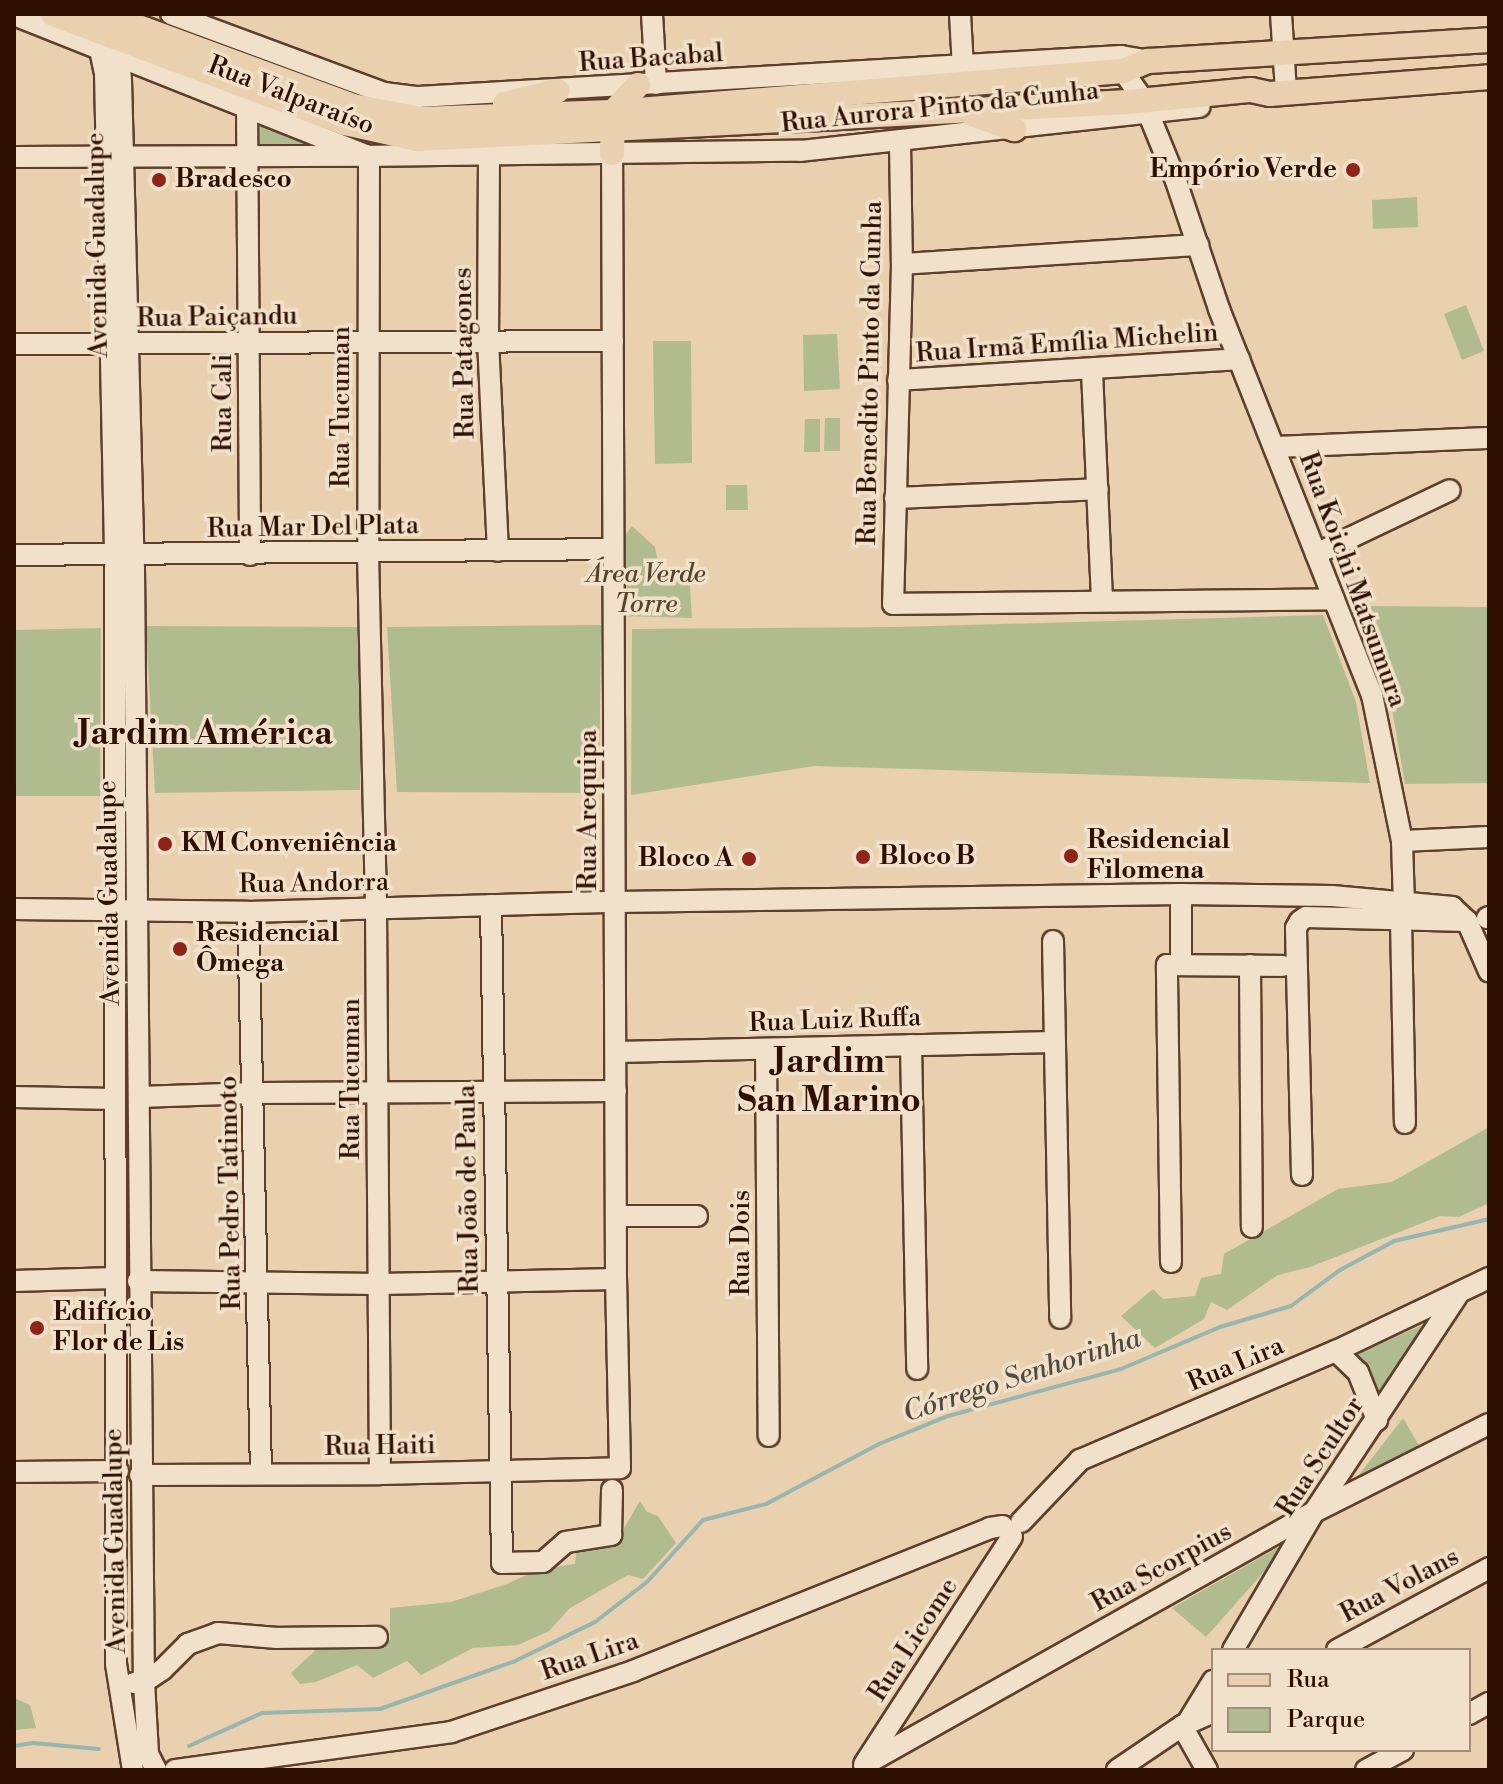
<!DOCTYPE html>
<meta charset="utf-8">
<style>
body{margin:0}
#map{position:relative;width:1503px;height:1784px;overflow:hidden;background:#e9d0ae;font-family:"Libre Bodoni",serif}
div>[style]{position:absolute}
[style*='--x']{left:calc(var(--x)*1px);top:calc(var(--y)*1px);width:calc(var(--w)*1px);rotate:calc(var(--a)*1deg)}
.green>*{inset:0;background:#b0bc8f}
.stream>*{height:4px;margin:-2px;padding:0 2px;transform-origin:2px;border-radius:2px;background:#98b6b0}
.roads{filter:drop-shadow(2px 0 #5e3f2c) drop-shadow(-2px 0 #5e3f2c) drop-shadow(0 2px #5e3f2c) drop-shadow(0 -2px #5e3f2c)}
.minor>*{height:20px;margin:-10px;padding:0 10px;transform-origin:10px;border-radius:10px;background:#f1e0ca}
.major>*{height:24px;margin:-12px;padding:0 12px;transform-origin:12px;border-radius:12px;background:#e9d0ae}
.dots>*{width:22px;height:22px;translate:-50% -50%;box-sizing:border-box;border:4px solid #f1e0ca;border-radius:50%}
span{translate:-50% -50%;white-space:nowrap;text-align:center;line-height:1.15;-webkit-text-stroke:7px #f1e0ca;paint-order:stroke}
.street-label{font-size:26px;color:#2f0f00}
.poi-label{font-size:26px;color:#2f0f00;font-weight:700}
.right{translate:-100% -50%;text-align:right}
.left{translate:0 -50%;text-align:left}
.park-label{font-size:26px;color:#56432b;font-style:italic}
.water-label{font-size:28px;color:#54493e;font-style:italic}
.district-label{font-size:34px;color:#2f0f00;font-weight:700}
.frame{position:absolute;inset:0;border:16px solid #2f0f00;pointer-events:none}
.legend{position:absolute;left:1211px;top:1648px;width:260px;height:104px;box-sizing:border-box;background:#f1e0ca;border:2px solid #a38c79;margin:0;padding:10px 14px;list-style:none;font-size:24px;color:#2f0f00}
.legend li{display:flex;align-items:center;gap:16px;height:40px}
.legend b{width:40px;border:2px solid #a38c79}
</style>
<div id="map">
<div class="green">
<i style="clip-path:polygon(259px 120px,346px 153px,252px 153px)"></i>
<i style="clip-path:polygon(1417px 197px,1418px 227px,1373px 229px,1372px 200px)"></i>
<i style="clip-path:polygon(1466px 305px,1484px 351px,1462px 360px,1444px 314px)"></i>
<i style="clip-path:polygon(837px 334px,840px 389px,804px 391px,803px 335px)"></i>
<i style="clip-path:polygon(653px 341px,691px 341px,692px 463px,655px 464px)"></i>
<i style="clip-path:polygon(825px 418px,840px 418px,840px 451px,824px 451px)"></i>
<i style="clip-path:polygon(805px 419px,820px 419px,820px 452px,804px 452px)"></i>
<i style="clip-path:polygon(726px 485px,747px 485px,748px 510px,726px 510px)"></i>
<i style="clip-path:polygon(632px 526px,655px 547px,659px 567px,690px 586px,692px 618px,622px 616px,616px 548px)"></i>
<i style="clip-path:polygon(1354px 606px,1489px 607px,1489px 783px,1405px 784px,1392px 709px)"></i>
<i style="clip-path:polygon(1323px 615px,1356px 702px,1370px 783px,814px 766px,631px 795px,632px 629px,896px 627px)"></i>
<i style="clip-path:polygon(601px 625px,599px 793px,397px 792px,387px 627px)"></i>
<i style="clip-path:polygon(146px 626px,362px 627px,360px 790px,155px 793px)"></i>
<i style="clip-path:polygon(101px 628px,100px 796px,14px 796px,14px 630px)"></i>
<i style="clip-path:polygon(1489px 1127px,1489px 1203px,1459px 1217px,1440px 1216px,1310px 1267px,1278px 1275px,1227px 1310px,1211px 1302px,1204px 1319px,1155px 1348px,1121px 1316px,1153px 1289px,1163px 1299px,1195px 1296px,1201px 1278px,1221px 1274px,1224px 1254px,1338px 1189px,1392px 1182px)"></i>
<i style="clip-path:polygon(1438px 1318px,1379px 1405px,1358px 1354px)"></i>
<i style="clip-path:polygon(1403px 1418px,1421px 1449px,1345px 1493px)"></i>
<i style="clip-path:polygon(640px 1501px,647px 1512px,658px 1516px,676px 1543px,643px 1579px,628px 1575px,570px 1608px,549px 1631px,518px 1645px,473px 1648px,421px 1675px,407px 1661px,373px 1678px,357px 1665px,316px 1682px,300px 1684px,291px 1673px,320px 1646px,390px 1640px,390px 1608px,451px 1602px,507px 1584px,540px 1569px,575px 1564px,577px 1544px,620px 1535px)"></i>
<i style="clip-path:polygon(1293px 1539px,1206px 1637px,1172px 1608px)"></i>
<i style="clip-path:polygon(14px 1698px,30px 1705px,36px 1728px,14px 1730px)"></i>
</div>
<div class="stream">
<i style="--x:14;--y:1746;--w:19;--a:-9"></i>
<i style="--x:33;--y:1743;--w:66;--a:5.2"></i>
<i style="--x:189;--y:1746;--w:80;--a:-24.3"></i>
<i style="--x:262;--y:1713;--w:118;--a:-1.9"></i>
<i style="--x:380;--y:1709;--w:141;--a:-19.5"></i>
<i style="--x:513;--y:1662;--w:91;--a:-26"></i>
<i style="--x:595;--y:1622;--w:66;--a:-37.6"></i>
<i style="--x:647;--y:1582;--w:84;--a:-47.9"></i>
<i style="--x:703;--y:1520;--w:65;--a:-14.3"></i>
<i style="--x:766;--y:1504;--w:128;--a:-28"></i>
<i style="--x:879;--y:1444;--w:74;--a:-22.1"></i>
<i style="--x:948;--y:1416;--w:179;--a:-15.2"></i>
<i style="--x:1121;--y:1369;--w:108;--a:-23"></i>
<i style="--x:1220;--y:1327;--w:74;--a:-16.5"></i>
<i style="--x:1291;--y:1306;--w:61;--a:-36.3"></i>
<i style="--x:1340;--y:1270;--w:61;--a:-28.2"></i>
<i style="--x:1394;--y:1241;--w:98;--a:-13"></i>
</div>
<div class="roads">
<div class="minor">
<i style="--x:171;--y:14;--w:227;--a:20.3"></i>
<i style="--x:384;--y:93;--w:34;--a:7"></i>
<i style="--x:418;--y:97;--w:704;--a:-3.34"></i>
<i style="--x:1121;--y:56;--w:27;--a:10"></i>
<i style="--x:652;--y:14;--w:70;--a:86.7"></i>
<i style="--x:960;--y:14;--w:53;--a:86.8"></i>
<i style="--x:1281;--y:14;--w:78;--a:86.3"></i>
<i style="--x:14;--y:15;--w:382;--a:21.7"></i>
<i style="--x:369;--y:156;--w:431;--a:-0.7"></i>
<i style="--x:800;--y:151;--w:402;--a:-6.3"></i>
<i style="--x:116;--y:25;--w:55;--a:84.8"></i>
<i style="--x:121;--y:80;--w:487;--a:88.5"></i>
<i style="--x:134;--y:567;--w:1115;--a:89.49"></i>
<i style="--x:144;--y:1682;--w:72;--a:86.8"></i>
<i style="--x:148;--y:1754;--w:18;--a:63"></i>
<i style="--x:100;--y:50;--w:24;--a:78"></i>
<i style="--x:105;--y:73;--w:495;--a:88.8"></i>
<i style="--x:115;--y:568;--w:1096;--a:89.95"></i>
<i style="--x:116;--y:1664;--w:107;--a:80.9"></i>
<i style="--x:1121;--y:56;--w:15;--a:82"></i>
<i style="--x:1123;--y:71;--w:35;--a:55"></i>
<i style="--x:1143;--y:100;--w:87;--a:67.8"></i>
<i style="--x:1176;--y:181;--w:135;--a:71.4"></i>
<i style="--x:1219;--y:309;--w:415;--a:68.4"></i>
<i style="--x:1372;--y:695;--w:149;--a:78.4"></i>
<i style="--x:1402;--y:841;--w:62;--a:88.2"></i>
<i style="--x:247;--y:108;--w:447;--a:89.6"></i>
<i style="--x:900;--y:142;--w:122;--a:89.1"></i>
<i style="--x:902;--y:264;--w:340;--a:91.5"></i>
<i style="--x:893;--y:604;--w:441;--a:-0.6"></i>
<i style="--x:489;--y:155;--w:185;--a:90.3"></i>
<i style="--x:488;--y:340;--w:211;--a:87.3"></i>
<i style="--x:14;--y:157;--w:355;--a:-0.2"></i>
<i style="--x:369;--y:156;--w:397;--a:90.1"></i>
<i style="--x:368;--y:553;--w:355;--a:88.7"></i>
<i style="--x:376;--y:908;--w:566;--a:89.6"></i>
<i style="--x:902;--y:264;--w:297;--a:-3.7"></i>
<i style="--x:14;--y:344;--w:599;--a:-0.29"></i>
<i style="--x:1092;--y:371;--w:229;--a:87.5"></i>
<i style="--x:898;--y:380;--w:342;--a:-3.5"></i>
<i style="--x:1274;--y:447;--w:215;--a:-2.4"></i>
<i style="--x:895;--y:498;--w:203;--a:-2.5"></i>
<i style="--x:1316;--y:554;--w:148;--a:-25.5"></i>
<i style="--x:14;--y:555;--w:599;--a:-0.57"></i>
<i style="--x:1402;--y:841;--w:87;--a:-2.6"></i>
<i style="--x:1181;--y:894;--w:71;--a:90"></i>
<i style="--x:491;--y:905;--w:658;--a:89.04"></i>
<i style="--x:502;--y:1563;--w:41;--a:-1.4"></i>
<i style="--x:543;--y:1562;--w:30;--a:-41"></i>
<i style="--x:566;--y:1542;--w:46;--a:-8.8"></i>
<i style="--x:611;--y:1535;--w:45;--a:-88.7"></i>
<i style="--x:14;--y:909;--w:234;--a:0.7"></i>
<i style="--x:248;--y:912;--w:368;--a:-1.6"></i>
<i style="--x:616;--y:902;--w:565;--a:-0.81"></i>
<i style="--x:1181;--y:894;--w:151;--a:0.8"></i>
<i style="--x:1332;--y:896;--w:121;--a:5.2"></i>
<i style="--x:1452;--y:907;--w:21;--a:43"></i>
<i style="--x:1467;--y:921;--w:55;--a:66.3"></i>
<i style="--x:248;--y:912;--w:562;--a:88.67"></i>
<i style="--x:1487;--y:918;--w:2;--a:-27"></i>
<i style="--x:1401;--y:919;--w:204;--a:88.9"></i>
<i style="--x:1053;--y:941;--w:377;--a:88.9"></i>
<i style="--x:1250;--y:965;--w:262;--a:89.6"></i>
<i style="--x:911;--y:1045;--w:324;--a:88.9"></i>
<i style="--x:766;--y:1049;--w:387;--a:89.6"></i>
<i style="--x:616;--y:1052;--w:439;--a:-1.3"></i>
<i style="--x:14;--y:1097;--w:101;--a:1.1"></i>
<i style="--x:139;--y:1097;--w:116;--a:-2"></i>
<i style="--x:255;--y:1093;--w:361;--a:-0.3"></i>
<i style="--x:1302;--y:1175;--w:247;--a:-91.4"></i>
<i style="--x:1296;--y:928;--w:8;--a:-60"></i>
<i style="--x:1300;--y:921;--w:7;--a:-34"></i>
<i style="--x:1306;--y:917;--w:161;--a:1.4"></i>
<i style="--x:616;--y:1216;--w:81;--a:0"></i>
<i style="--x:1171;--y:1262;--w:297;--a:-90.8"></i>
<i style="--x:1167;--y:965;--w:116;--a:0.5"></i>
<i style="--x:14;--y:1281;--w:101;--a:-1.7"></i>
<i style="--x:138;--y:1281;--w:241;--a:0.7"></i>
<i style="--x:379;--y:1284;--w:237;--a:-1.2"></i>
<i style="--x:1336;--y:1351;--w:30;--a:44"></i>
<i style="--x:1358;--y:1372;--w:52;--a:68.4"></i>
<i style="--x:14;--y:1472;--w:104;--a:-0.6"></i>
<i style="--x:140;--y:1475;--w:240;--a:-0.2"></i>
<i style="--x:380;--y:1474;--w:240;--a:-1.4"></i>
<i style="--x:620;--y:1468;--w:189;--a:-91.2"></i>
<i style="--x:616;--y:1279;--w:1126;--a:-90.2"></i>
<i style="--x:1021;--y:1522;--w:86;--a:-46.4"></i>
<i style="--x:1080;--y:1460;--w:278;--a:-23.1"></i>
<i style="--x:1336;--y:1351;--w:170;--a:-25.5"></i>
<i style="--x:1233;--y:1650;--w:160;--a:-59.6"></i>
<i style="--x:1314;--y:1512;--w:259;--a:-56.5"></i>
<i style="--x:1337;--y:1650;--w:173;--a:-28.3"></i>
<i style="--x:134;--y:1683;--w:10;--a:-6"></i>
<i style="--x:144;--y:1682;--w:22;--a:-34"></i>
<i style="--x:162;--y:1670;--w:37;--a:-45"></i>
<i style="--x:188;--y:1644;--w:32;--a:-20"></i>
<i style="--x:218;--y:1633;--w:59;--a:4.8"></i>
<i style="--x:277;--y:1638;--w:100;--a:-0.6"></i>
<i style="--x:1469;--y:1714;--w:23;--a:-29"></i>
<i style="--x:1186;--y:1725;--w:52;--a:-58.5"></i>
<i style="--x:1182;--y:1726;--w:51;--a:60.4"></i>
<i style="--x:865;--y:1763;--w:270;--a:-57"></i>
<i style="--x:864;--y:1765;--w:516;--a:-29.35"></i>
<i style="--x:1314;--y:1512;--w:196;--a:-26.7"></i>
<i style="--x:175;--y:1770;--w:279;--a:-7.8"></i>
<i style="--x:451;--y:1732;--w:192;--a:-18.5"></i>
<i style="--x:633;--y:1671;--w:385;--a:-21.8"></i>
<i style="--x:990;--y:1528;--w:13;--a:-9"></i>
<i style="--x:1117;--y:1770;--w:78;--a:-34.1"></i>
<i style="--x:1182;--y:1726;--w:34;--a:-24"></i>
<i style="--x:1366;--y:1770;--w:42;--a:-28.4"></i>
</div>
<div class="major">
<i style="--x:53;--y:14;--w:312;--a:20.5"></i>
<i style="--x:345;--y:123;--w:74;--a:12.5"></i>
<i style="--x:417;--y:139;--w:712;--a:-2.98"></i>
<i style="--x:1128;--y:102;--w:124;--a:-5.6"></i>
<i style="--x:1251;--y:90;--w:19;--a:12"></i>
<i style="--x:1270;--y:94;--w:220;--a:-4.4"></i>
<i style="--x:103;--y:14;--w:266;--a:20.2"></i>
<i style="--x:353;--y:106;--w:67;--a:11.1"></i>
<i style="--x:419;--y:119;--w:194;--a:-2.1"></i>
<i style="--x:613;--y:112;--w:512;--a:-4.6"></i>
<i style="--x:1123;--y:71;--w:27;--a:-22"></i>
<i style="--x:1148;--y:61;--w:342;--a:-3.5"></i>
<i style="--x:505;--y:104;--w:54;--a:-14"></i>
<i style="--x:972;--y:114;--w:45;--a:19.7"></i>
<i style="--x:612;--y:153;--w:41;--a:-88.6"></i>
<i style="--x:613;--y:112;--w:37;--a:-47"></i>
</div>
</div>
<div class="dots">
<i style="left:1353px;top:170px;background:#8f2418"></i>
<i style="left:159px;top:180px;background:#8f2418"></i>
<i style="left:165px;top:844px;background:#8f2418"></i>
<i style="left:1071px;top:856px;background:#8f2418"></i>
<i style="left:863px;top:857px;background:#8f2418"></i>
<i style="left:749px;top:859px;background:#8f2418"></i>
<i style="left:180px;top:949px;background:#8f2418"></i>
<i style="left:37px;top:1328px;background:#8f2418"></i>
</div>
<div class="street-label">
<span style="left:651px;top:59px;rotate:-4deg">Rua Bacabal</span>
<span style="left:291px;top:96px;rotate:21deg">Rua Valparaíso</span>
<span style="left:940px;top:108px;rotate:-6deg">Rua Aurora Pinto da Cunha</span>
<span style="left:98px;top:245px;rotate:-91deg">Avenida Guadalupe</span>
<span style="left:217px;top:318px;rotate:-1deg">Rua Paiçandu</span>
<span style="left:1067px;top:344px;rotate:-4deg">Rua Irmã Emília Michelin</span>
<span style="left:465px;top:353px;rotate:-91deg">Rua Patagones</span>
<span style="left:871px;top:373px;rotate:-89deg">Rua Benedito Pinto da Cunha</span>
<span style="left:224px;top:403px;rotate:-90deg">Rua Cali</span>
<span style="left:342px;top:407px;rotate:-90deg">Rua Tucuman</span>
<span style="left:313px;top:528px;rotate:-1deg">Rua Mar Del Plata</span>
<span style="left:1352px;top:580px;rotate:70deg">Rua Koichi Matsumura</span>
<span style="left:589px;top:810px;rotate:-90deg">Rua Arequipa</span>
<span style="left:314px;top:884px;rotate:-1deg">Rua Andorra</span>
<span style="left:110px;top:893px;rotate:-91deg">Avenida Guadalupe</span>
<span style="left:835px;top:1021px;rotate:-2deg">Rua Luiz Ruffa</span>
<span style="left:352px;top:1079px;rotate:-90deg">Rua Tucuman</span>
<span style="left:469px;top:1189px;rotate:-91deg">Rua João de Paula</span>
<span style="left:231px;top:1193px;rotate:-91deg">Rua Pedro Tatimoto</span>
<span style="left:742px;top:1243px;rotate:-90deg">Rua Dois</span>
<span style="left:1236px;top:1365px;rotate:-23deg">Rua Lira</span>
<span style="left:380px;top:1447px;rotate:-1deg">Rua Haiti</span>
<span style="left:1321px;top:1457px;rotate:-57deg">Rua Scultor</span>
<span style="left:116px;top:1541px;rotate:-91deg">Avenida Guadalupe</span>
<span style="left:1162px;top:1568px;rotate:-29deg">Rua Scorpius</span>
<span style="left:1400px;top:1586px;rotate:-28deg">Rua Volans</span>
<span style="left:914px;top:1640px;rotate:-57deg">Rua Licome</span>
<span style="left:590px;top:1657px;rotate:-19deg">Rua Lira</span>
</div>
<div class="poi-label">
<span class="right" style="left:1337px;top:170px">Empório Verde</span>
<span class="left" style="left:175px;top:180px">Bradesco</span>
<span class="left" style="left:1087px;top:856px">Residencial<br>Filomena</span>
<span class="left" style="left:181px;top:844px">KM Conveniência</span>
<span class="left" style="left:879px;top:857px">Bloco B</span>
<span class="right" style="left:733px;top:859px">Bloco A</span>
<span class="left" style="left:196px;top:949px">Residencial<br>Ômega</span>
<span class="left" style="left:53px;top:1328px">Edifício<br>Flor de Lis</span>
</div>
<div class="park-label">
<span style="left:646px;top:590px">Área Verde<br>Torre</span>
</div>
<div class="water-label">
<span style="left:1022px;top:1376px;rotate:-18deg">Córrego Senhorinha</span>
</div>
<div class="district-label">
<span style="left:205px;top:735px">Jardim América</span>
<span style="left:829px;top:1082px">Jardim<br>San Marino</span>
</div>
<div class="frame"></div>
<ul class="legend">
<li><b style="height:10px;background:#e9d0ae"></b>Rua</li>
<li><b style="height:22px;background:#b0bc8f"></b>Parque</li>
</ul>
</div>
